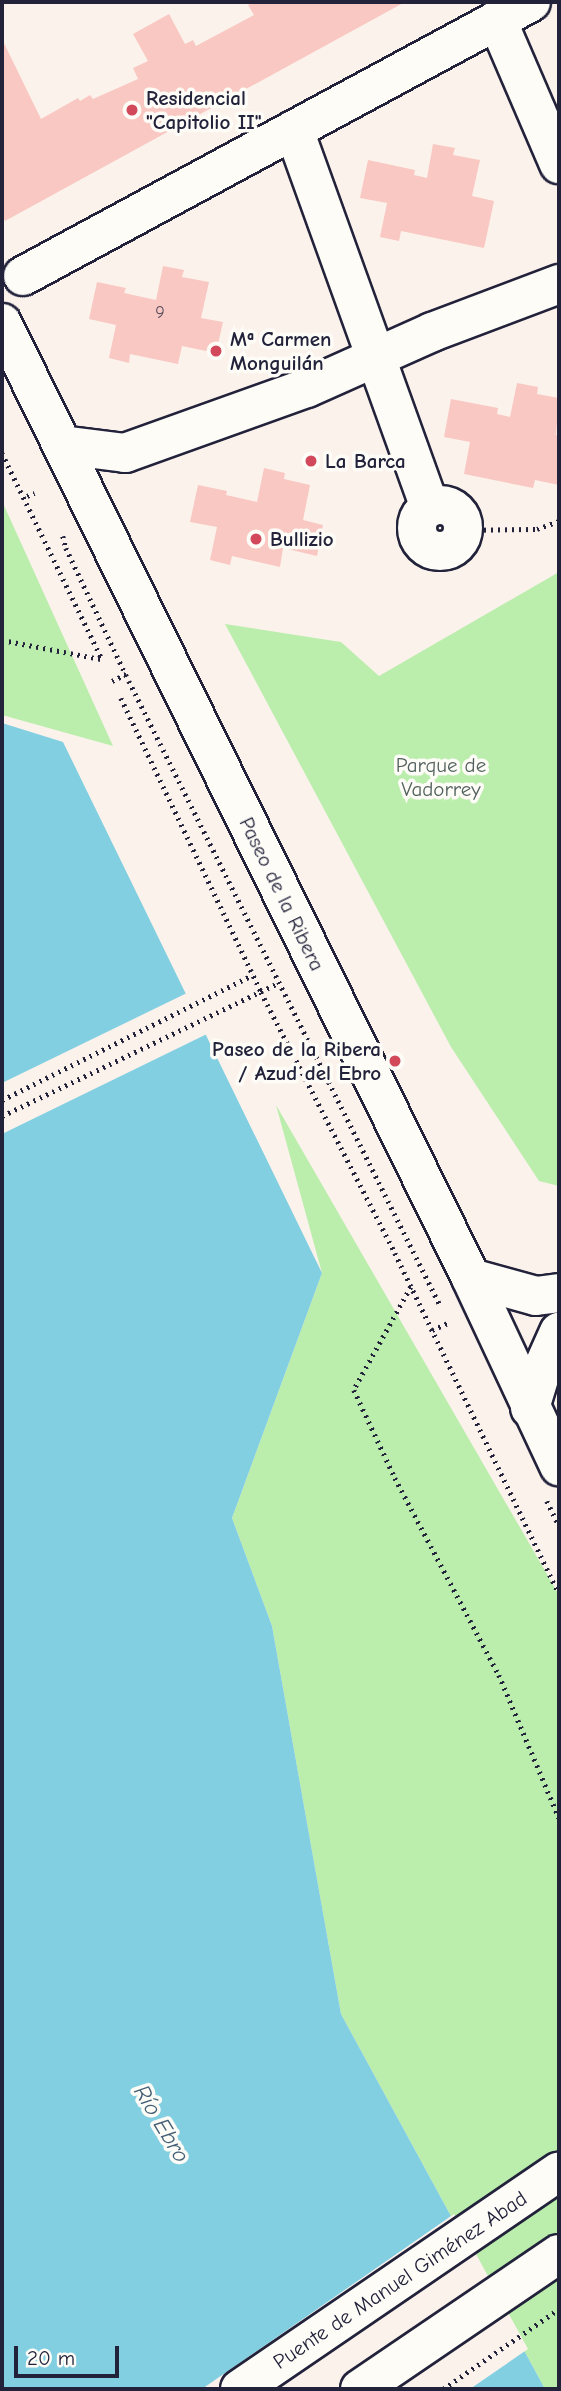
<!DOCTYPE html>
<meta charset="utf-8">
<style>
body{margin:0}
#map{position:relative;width:561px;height:2391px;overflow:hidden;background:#fcf2ec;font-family:"Comic Neue",sans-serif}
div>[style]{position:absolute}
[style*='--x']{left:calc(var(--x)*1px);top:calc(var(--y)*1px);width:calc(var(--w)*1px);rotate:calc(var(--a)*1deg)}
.green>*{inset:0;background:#bbedad}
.water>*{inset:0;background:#82cfe1}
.pier>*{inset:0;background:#fcf2ec}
.building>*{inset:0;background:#f9c8c2}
.path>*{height:4.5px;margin-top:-2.25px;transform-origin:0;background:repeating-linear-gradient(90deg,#22223b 0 2px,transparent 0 7px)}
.roads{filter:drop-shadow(2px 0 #22223b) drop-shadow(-2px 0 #22223b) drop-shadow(0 2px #22223b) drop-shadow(0 -2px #22223b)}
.street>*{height:38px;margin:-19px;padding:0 19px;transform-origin:19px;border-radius:19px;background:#fdfcf7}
.street>.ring{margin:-19px;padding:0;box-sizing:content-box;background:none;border:38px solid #fdfcf7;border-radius:50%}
.secondary>*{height:38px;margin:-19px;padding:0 19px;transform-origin:19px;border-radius:19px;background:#fdfcf7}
.highway>*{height:38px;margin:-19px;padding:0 19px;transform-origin:19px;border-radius:19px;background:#fdfcf7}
.dots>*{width:19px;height:19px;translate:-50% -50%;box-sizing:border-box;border:4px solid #fdfcf7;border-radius:50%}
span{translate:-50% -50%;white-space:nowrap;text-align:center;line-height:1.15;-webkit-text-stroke:7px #fdfcf7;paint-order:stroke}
.number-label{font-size:18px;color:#584c5d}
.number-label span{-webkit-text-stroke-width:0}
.poi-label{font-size:21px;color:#22223b;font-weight:700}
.left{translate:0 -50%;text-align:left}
.right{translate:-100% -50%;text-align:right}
.park-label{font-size:21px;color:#505f5d}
.street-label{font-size:21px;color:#22223b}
.water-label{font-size:23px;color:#445f75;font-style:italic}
.frame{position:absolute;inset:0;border:4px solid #22223b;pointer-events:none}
.scale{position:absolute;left:14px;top:2346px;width:105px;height:32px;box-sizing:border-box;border:4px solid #22223b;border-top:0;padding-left:9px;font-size:21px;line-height:24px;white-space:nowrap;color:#22223b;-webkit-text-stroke:5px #fdfcf7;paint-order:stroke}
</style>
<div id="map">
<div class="green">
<i style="clip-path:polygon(2px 501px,113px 746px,2px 715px)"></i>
<i style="clip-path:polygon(559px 572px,559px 1186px,539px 1181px,451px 1047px,225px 624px,341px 642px,379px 676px)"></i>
<i style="clip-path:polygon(276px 1105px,559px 1595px,559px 2389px,545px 2389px,341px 2014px,272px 1626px,232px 1518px,322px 1273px)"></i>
</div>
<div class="water">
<i style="clip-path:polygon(2px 723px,63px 742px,322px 1273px,232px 1518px,272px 1626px,341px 2014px,545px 2389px,2px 2389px)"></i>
</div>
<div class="pier">
<i style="clip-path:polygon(189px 992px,209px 1033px,2px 1134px,2px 1083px)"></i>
<i style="clip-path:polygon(454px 2214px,528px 2349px,470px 2389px,202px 2389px)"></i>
</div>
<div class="building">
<i style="clip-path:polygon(255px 2px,405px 2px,5px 221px,2px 214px,2px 39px,41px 119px,78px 98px,80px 101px,90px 95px,93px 99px,138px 79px,133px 68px,148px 61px,133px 34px,169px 14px,185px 44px,193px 40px,196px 46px,254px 15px,248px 5px)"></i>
<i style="clip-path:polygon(433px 144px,455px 148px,453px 155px,480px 160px,472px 196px,494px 201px,484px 248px,401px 231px,399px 241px,380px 237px,387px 203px,360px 198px,368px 160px,415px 170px,414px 175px,427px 178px)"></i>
<i style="clip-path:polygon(163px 266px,184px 270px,182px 277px,209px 282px,201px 318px,223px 322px,216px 353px,182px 346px,178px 364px,130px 354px,129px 363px,109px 358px,116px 325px,89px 319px,97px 282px,126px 288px,124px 293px,156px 300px)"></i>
<i style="clip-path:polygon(517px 383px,538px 387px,537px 394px,559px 398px,556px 435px,559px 436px,559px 485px,535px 480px,533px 488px,464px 474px,470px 442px,444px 437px,451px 399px,498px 408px,497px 414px,510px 417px)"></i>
<i style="clip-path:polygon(264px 468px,285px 473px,284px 479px,310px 485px,303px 520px,323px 525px,317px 556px,283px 548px,280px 567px,232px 556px,230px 565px,210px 560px,217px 527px,190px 522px,198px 485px,227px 491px,226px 495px,257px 502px)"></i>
</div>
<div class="path">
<i style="--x:2;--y:453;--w:229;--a:64.1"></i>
<i style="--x:27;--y:496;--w:8;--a:-23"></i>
<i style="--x:463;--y:530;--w:74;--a:-0.8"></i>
<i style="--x:537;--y:529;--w:23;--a:-20"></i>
<i style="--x:63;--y:536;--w:12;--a:76"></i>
<i style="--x:66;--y:548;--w:147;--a:64.7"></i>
<i style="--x:129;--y:681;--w:699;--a:63.51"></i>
<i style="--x:2;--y:640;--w:101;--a:10.9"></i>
<i style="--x:112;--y:681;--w:16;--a:-27"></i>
<i style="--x:121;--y:698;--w:326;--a:64.5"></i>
<i style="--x:261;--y:992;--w:293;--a:62.8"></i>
<i style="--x:395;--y:1253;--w:378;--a:64.3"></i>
<i style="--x:2;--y:1100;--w:280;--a:-26.5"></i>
<i style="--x:2;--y:1116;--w:306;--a:-25.7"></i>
<i style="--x:411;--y:1287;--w:118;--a:119"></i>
<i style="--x:354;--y:1390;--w:97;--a:65"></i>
<i style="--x:395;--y:1478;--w:223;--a:62.2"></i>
<i style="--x:499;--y:1675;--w:155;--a:67.2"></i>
<i style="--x:432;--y:1330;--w:20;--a:-24"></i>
<i style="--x:547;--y:1501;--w:28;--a:64"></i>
<i style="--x:443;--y:2389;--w:141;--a:-34.6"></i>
</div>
<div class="roads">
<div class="street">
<i style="--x:497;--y:20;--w:157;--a:66.7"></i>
<i style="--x:294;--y:130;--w:401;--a:70.2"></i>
<i style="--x:23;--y:276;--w:577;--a:-28.34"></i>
<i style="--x:62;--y:445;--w:64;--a:7.2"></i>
<i style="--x:125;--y:453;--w:193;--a:-19.7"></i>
<i style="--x:307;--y:388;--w:137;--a:-24.1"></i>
<i style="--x:432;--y:332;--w:136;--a:-20.7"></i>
<i class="ring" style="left:417px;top:505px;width:8px;height:8px"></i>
<i style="--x:471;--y:1278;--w:67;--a:15.5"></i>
<i style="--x:536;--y:1296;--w:23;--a:-7"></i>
<i style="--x:530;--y:1408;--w:38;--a:-73"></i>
<i style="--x:541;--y:1372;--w:44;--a:-65.8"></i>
</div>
<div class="secondary">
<i style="--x:2;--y:323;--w:1064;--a:63.84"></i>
<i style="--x:471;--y:1278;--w:208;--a:64.9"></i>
</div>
<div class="highway">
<i style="--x:240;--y:2389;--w:386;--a:-34.3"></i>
<i style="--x:360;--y:2389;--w:240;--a:-34.2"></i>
</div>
</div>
<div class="dots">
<i style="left:132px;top:110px;background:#d1495b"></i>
<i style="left:216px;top:351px;background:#d1495b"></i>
<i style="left:311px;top:461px;background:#d1495b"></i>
<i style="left:256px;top:539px;background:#d1495b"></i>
<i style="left:395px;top:1061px;background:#d1495b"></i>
</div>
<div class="number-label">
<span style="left:160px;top:313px">9</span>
</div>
<div class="poi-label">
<span class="left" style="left:146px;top:110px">Residencial<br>"Capitolio II"</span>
<span class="left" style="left:230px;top:351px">Mª Carmen<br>Monguilán</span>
<span class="left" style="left:325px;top:461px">La Barca</span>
<span class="left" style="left:270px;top:539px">Bullizio</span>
<span class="right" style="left:381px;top:1061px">Paseo de la Ribera<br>/ Azud del Ebro</span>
</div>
<div class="park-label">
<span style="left:441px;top:777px">Parque de<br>Vadorrey</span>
</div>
<div class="street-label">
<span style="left:282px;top:894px;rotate:64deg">Paseo de la Ribera</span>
<span style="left:400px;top:2280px;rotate:-34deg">Puente de Manuel Giménez Abad</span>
</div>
<div class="water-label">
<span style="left:161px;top:2124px;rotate:59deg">Río Ebro</span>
</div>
<div class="frame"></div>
<div class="scale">20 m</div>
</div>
